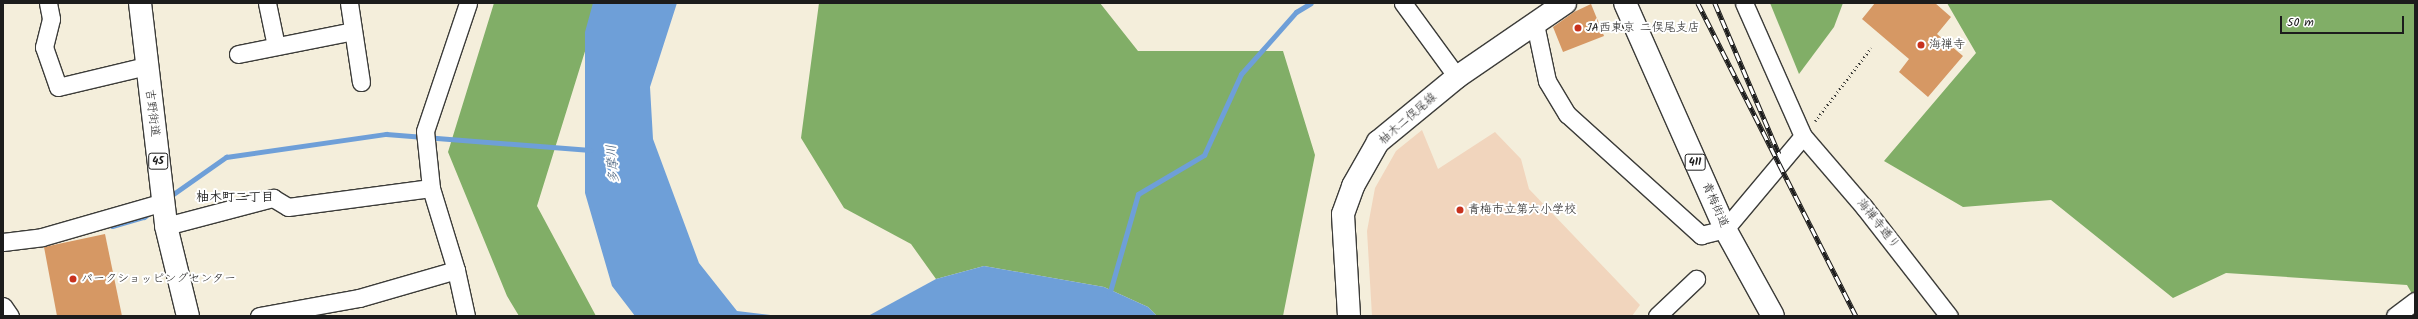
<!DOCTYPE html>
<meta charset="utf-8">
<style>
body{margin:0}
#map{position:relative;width:2418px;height:319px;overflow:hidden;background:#f4eedb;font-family:Kalam,"Klee One",sans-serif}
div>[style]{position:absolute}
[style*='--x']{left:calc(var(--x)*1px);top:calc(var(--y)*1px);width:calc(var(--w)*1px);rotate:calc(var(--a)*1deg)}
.built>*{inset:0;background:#f1d5bd}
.forest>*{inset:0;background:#81ae67}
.water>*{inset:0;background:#6e9fd8}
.stream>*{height:5px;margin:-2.5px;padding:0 2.5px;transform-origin:2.5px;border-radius:2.5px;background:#6e9fd8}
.building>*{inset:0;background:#d69864}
.path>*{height:2.5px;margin-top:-1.25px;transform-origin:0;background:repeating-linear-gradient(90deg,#3c3c39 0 1px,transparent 0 4px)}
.roads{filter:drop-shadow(1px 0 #3c3c39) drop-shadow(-1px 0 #3c3c39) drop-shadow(0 1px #3c3c39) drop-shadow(0 -1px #3c3c39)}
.minor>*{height:17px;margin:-8.5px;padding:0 8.5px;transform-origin:8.5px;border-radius:8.5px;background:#fff}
.major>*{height:22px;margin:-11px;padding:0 11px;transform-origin:11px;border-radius:11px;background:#fff}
.highway>*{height:22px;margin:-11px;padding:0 11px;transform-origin:11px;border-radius:11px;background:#fff}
.rail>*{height:4.5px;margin-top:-2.25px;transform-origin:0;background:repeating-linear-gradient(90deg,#fff 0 9px,#1c1c1c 0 18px);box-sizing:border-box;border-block:1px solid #1c1c1c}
.dots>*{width:11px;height:11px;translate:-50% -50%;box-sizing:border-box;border:2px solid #fff;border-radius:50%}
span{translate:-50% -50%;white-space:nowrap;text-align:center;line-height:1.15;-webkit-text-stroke:4px #fff;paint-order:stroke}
.shield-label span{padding:1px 3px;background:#fff;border:1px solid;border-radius:3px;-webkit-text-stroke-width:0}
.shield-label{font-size:11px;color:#1c1c1c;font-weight:700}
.poi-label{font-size:12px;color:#1c1c1c}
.left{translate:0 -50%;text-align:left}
.street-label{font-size:12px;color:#1c1c1c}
.water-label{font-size:13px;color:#455e7a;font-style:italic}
.neighbourhood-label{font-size:13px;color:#1c1c1c;font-weight:700}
.frame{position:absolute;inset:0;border:4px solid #1c1c1c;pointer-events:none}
.scale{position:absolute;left:2280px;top:16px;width:124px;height:18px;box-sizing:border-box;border:2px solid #1c1c1c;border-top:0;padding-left:5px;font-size:12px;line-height:14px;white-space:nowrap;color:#1c1c1c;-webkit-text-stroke:3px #fff;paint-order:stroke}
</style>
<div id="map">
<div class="built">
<i style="clip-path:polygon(1422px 130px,1438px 169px,1495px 132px,1521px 159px,1529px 189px,1640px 305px,1632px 316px,1372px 316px,1367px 231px,1375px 188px,1396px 151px)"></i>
</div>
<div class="forest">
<i style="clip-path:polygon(494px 3px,600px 3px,537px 206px,596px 316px,519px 316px,507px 296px,448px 152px)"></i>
<i style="clip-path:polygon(819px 3px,1100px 3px,1138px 51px,1283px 51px,1315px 155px,1283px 316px,1157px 316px,1148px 307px,1104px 287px,984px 266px,936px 279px,911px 244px,844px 208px,801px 138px)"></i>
<i style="clip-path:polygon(1770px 3px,1843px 3px,1834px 27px,1799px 74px)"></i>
<i style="clip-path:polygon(1947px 3px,2415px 3px,2415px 299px,2407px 285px,2226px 273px,2173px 298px,2051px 200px,1963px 207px,1884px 161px,1976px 53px)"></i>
</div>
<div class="water">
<i style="clip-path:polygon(593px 3px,677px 3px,650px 87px,653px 139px,699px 263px,737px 311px,779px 316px,635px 316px,612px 286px,585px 193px,585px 32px)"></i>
<i style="clip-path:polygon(984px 266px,1104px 287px,1148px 307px,1157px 316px,868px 316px,936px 279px)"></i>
</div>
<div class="stream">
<i style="--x:169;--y:197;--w:70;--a:-35.1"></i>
<i style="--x:226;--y:157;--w:162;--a:-8.2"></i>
<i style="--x:386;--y:134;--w:205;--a:4.5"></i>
<i style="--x:112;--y:226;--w:33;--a:-16"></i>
<i style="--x:144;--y:217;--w:9;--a:-36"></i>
<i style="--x:1109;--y:295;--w:105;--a:-74"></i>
<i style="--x:1138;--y:194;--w:77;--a:-30.6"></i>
<i style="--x:1204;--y:155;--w:89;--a:-65.4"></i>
<i style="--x:1241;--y:74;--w:83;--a:-48.4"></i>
<i style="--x:1296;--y:12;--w:17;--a:-31"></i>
</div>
<div class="building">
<i style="clip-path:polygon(1875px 3px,1935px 3px,1951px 17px,1937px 34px,1963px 56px,1928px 97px,1899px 72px,1909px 59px,1862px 19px)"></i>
<i style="clip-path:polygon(1591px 4px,1604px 36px,1563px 52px,1553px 27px,1574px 12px)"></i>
<i style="clip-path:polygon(105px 234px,122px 316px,57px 316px,44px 247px)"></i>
</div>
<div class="path">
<i style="--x:1815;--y:121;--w:92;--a:-52.5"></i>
</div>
<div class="roads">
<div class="minor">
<i style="--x:48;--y:3;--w:16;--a:79"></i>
<i style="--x:51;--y:19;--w:29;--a:104"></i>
<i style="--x:44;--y:47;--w:42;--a:70.7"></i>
<i style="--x:58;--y:87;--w:90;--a:-13.4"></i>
<i style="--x:267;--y:3;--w:44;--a:78.2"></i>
<i style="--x:349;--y:3;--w:80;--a:81.4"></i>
<i style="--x:1403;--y:3;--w:92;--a:53.9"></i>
<i style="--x:1744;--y:3;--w:145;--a:66.1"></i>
<i style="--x:1803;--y:136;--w:94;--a:49.3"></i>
<i style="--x:1864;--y:207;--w:138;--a:52.1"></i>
<i style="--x:1535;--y:24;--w:58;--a:78.1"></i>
<i style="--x:1547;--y:81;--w:39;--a:59"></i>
<i style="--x:1567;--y:114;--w:181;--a:42.1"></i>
<i style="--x:1701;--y:235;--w:25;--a:-14"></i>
<i style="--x:1725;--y:229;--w:121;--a:-50"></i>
<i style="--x:238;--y:54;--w:117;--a:-11.3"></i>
<i style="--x:166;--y:226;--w:111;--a:-14.7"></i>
<i style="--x:273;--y:198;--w:17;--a:31"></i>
<i style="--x:288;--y:207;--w:144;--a:-7.6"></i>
<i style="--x:3;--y:242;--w:39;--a:-7"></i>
<i style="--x:42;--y:237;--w:126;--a:-16.1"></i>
<i style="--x:3;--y:306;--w:12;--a:55"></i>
<i style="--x:259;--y:316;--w:102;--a:-10.2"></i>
<i style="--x:359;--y:298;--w:101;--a:-16.1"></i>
<i style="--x:466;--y:316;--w:47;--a:-102.3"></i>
<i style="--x:456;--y:270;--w:86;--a:-107"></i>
<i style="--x:431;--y:188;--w:57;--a:-96"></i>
<i style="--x:425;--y:131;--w:135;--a:-71.4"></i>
<i style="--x:1657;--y:316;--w:54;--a:-43.5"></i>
<i style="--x:2395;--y:316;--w:25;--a:-37"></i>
</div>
<div class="major">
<i style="--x:140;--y:3;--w:225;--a:83.3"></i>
<i style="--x:166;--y:226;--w:93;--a:76.3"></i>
<i style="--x:1349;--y:316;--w:102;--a:-93.4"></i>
<i style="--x:1343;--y:214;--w:30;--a:-70"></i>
<i style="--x:1353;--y:186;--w:51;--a:-60.4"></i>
<i style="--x:1378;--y:142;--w:102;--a:-39.4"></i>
<i style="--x:1457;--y:77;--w:131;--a:-34.4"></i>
</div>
<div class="highway">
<i style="--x:1625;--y:3;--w:247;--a:66.1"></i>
<i style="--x:1725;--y:229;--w:99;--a:61.1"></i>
</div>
</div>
<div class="rail">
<i style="--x:1698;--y:3;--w:351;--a:63.2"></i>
<i style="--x:1715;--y:3;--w:164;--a:67"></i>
</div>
<div class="dots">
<i style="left:1578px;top:28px;background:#c8321e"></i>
<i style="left:1921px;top:45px;background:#c8321e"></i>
<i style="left:1460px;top:210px;background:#c8321e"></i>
<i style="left:73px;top:279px;background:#c8321e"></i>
</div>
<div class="shield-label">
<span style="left:158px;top:161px">45</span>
<span style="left:1695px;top:162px">411</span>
</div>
<div class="poi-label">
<span class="left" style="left:1586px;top:28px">JA西東京 二俣尾支店</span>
<span class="left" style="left:1929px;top:45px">海禅寺</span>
<span class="left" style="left:1468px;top:210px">青梅市立第六小学校</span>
<span class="left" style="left:81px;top:279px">パークショッピングセンター</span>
</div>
<div class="street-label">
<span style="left:152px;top:113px;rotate:83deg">吉野街道</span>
<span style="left:1408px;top:119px;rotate:-41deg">柚木二俣尾線</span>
<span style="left:1715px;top:205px;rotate:66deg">青梅街道</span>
<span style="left:1878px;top:224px;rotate:51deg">海禅寺通り</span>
</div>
<div class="water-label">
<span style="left:614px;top:164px;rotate:-94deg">多摩川</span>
</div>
<div class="neighbourhood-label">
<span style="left:235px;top:198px">柚木町二丁目</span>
</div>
<div class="frame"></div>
<div class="scale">50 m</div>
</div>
